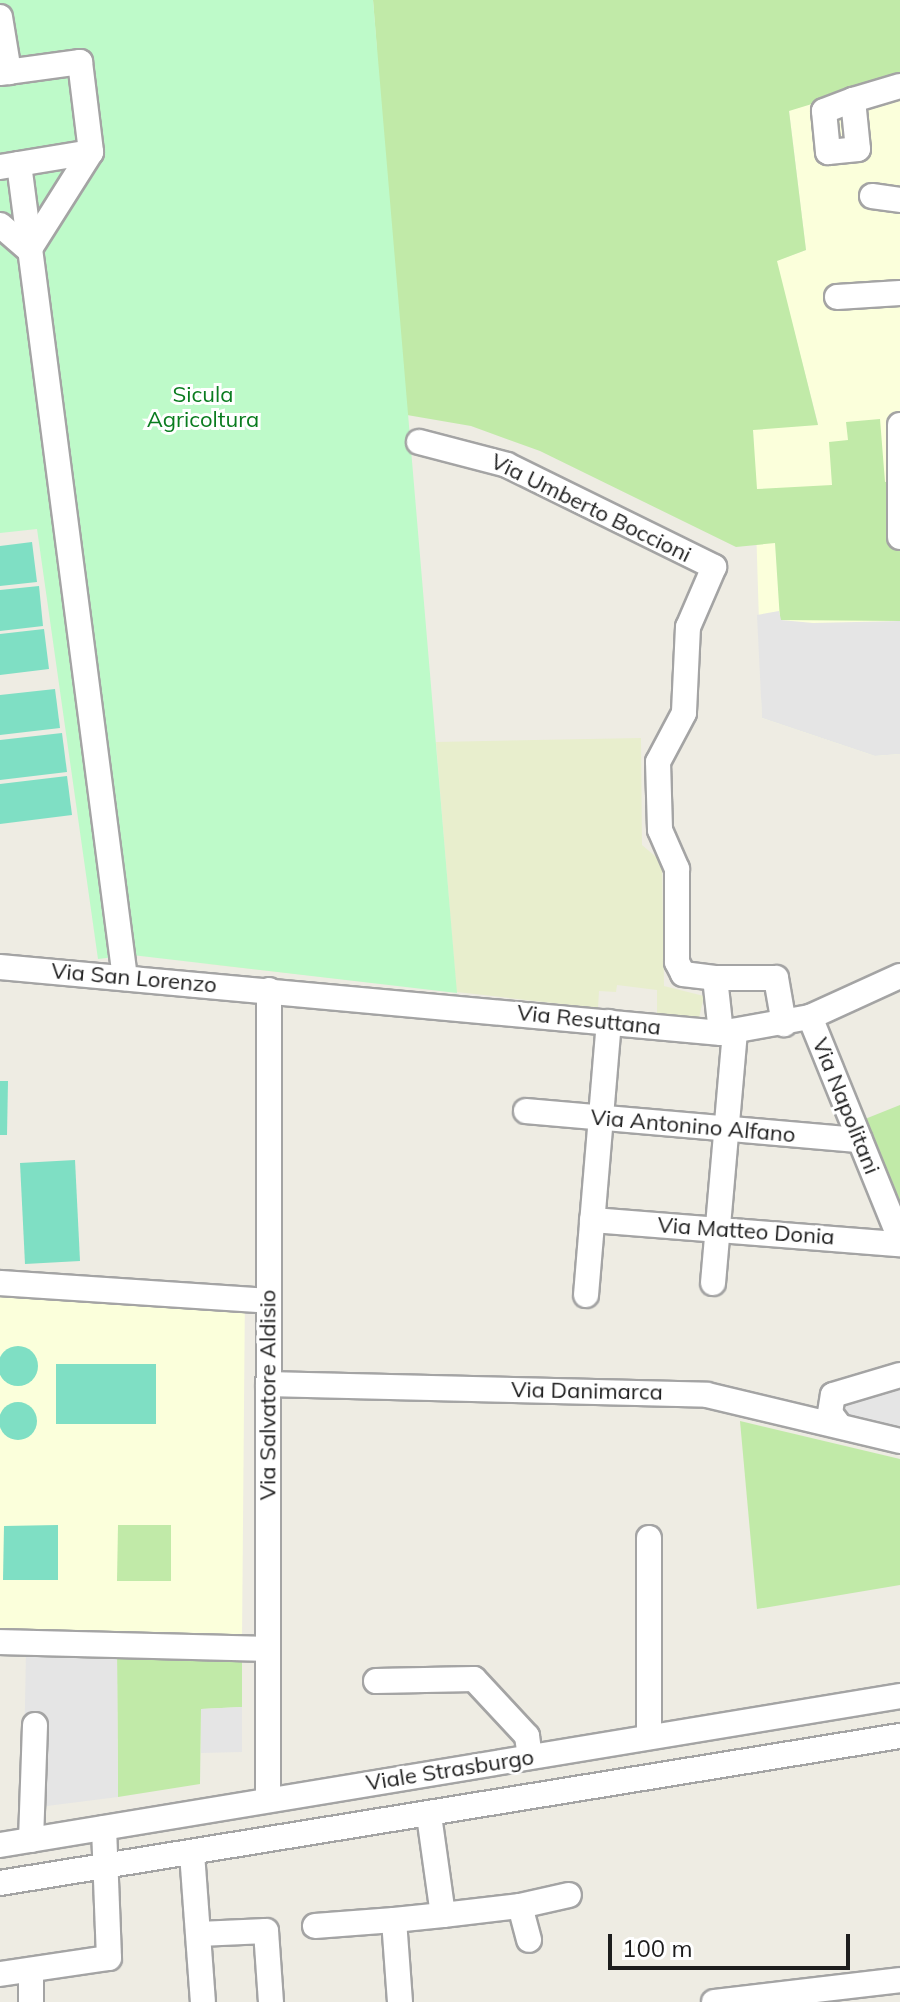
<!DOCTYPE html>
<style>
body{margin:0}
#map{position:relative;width:900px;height:2002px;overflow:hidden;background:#eeece3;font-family:Mulish,sans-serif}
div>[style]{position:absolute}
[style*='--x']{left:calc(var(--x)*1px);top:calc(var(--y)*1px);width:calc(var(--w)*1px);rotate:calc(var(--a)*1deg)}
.education>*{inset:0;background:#fbffdb}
.farmland>*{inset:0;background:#e8eecd}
.grass>*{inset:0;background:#c1eaa8}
.park>*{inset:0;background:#befac9}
.pitch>*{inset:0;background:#7fdfc4}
.round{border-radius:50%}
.parking>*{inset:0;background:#e5e5e5}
.roads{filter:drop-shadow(2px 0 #a4a4a4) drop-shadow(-2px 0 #a4a4a4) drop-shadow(0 2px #a4a4a4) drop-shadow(0 -2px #a4a4a4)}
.minor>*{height:24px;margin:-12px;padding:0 12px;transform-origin:12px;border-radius:12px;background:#fff}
span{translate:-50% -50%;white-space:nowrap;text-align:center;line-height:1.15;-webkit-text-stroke:6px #fff;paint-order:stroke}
.park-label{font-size:22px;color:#0a7c1f}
.street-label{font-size:22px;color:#1d1d1d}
.scale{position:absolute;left:608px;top:1934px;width:242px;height:36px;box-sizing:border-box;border:4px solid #1d1d1d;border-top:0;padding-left:10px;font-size:24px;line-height:28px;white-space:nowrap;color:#1d1d1d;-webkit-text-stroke:6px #fff;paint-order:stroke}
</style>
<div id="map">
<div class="education">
<i style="clip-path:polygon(900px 77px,900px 754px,875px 756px,762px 718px,753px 429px,818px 424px,776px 261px,806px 250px,789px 110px)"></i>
<i style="clip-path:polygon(0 1271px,245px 1288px,242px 1640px,0 1636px)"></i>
</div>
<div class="farmland">
<i style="clip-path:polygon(641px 738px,642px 845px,662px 862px,664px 986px,704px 996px,699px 1018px,657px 1014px,657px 990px,617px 985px,616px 992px,599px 991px,598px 1008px,198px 963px,456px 985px,436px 742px)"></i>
</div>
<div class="grass">
<i style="clip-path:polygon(373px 0,900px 0,900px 77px,789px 111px,806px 250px,777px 261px,818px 425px,753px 430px,757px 489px,832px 485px,829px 442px,848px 440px,846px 422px,880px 419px,885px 482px,900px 480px,900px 621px,780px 620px,775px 543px,736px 547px,540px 451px,471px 426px,407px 415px,309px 433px,377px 51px)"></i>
<i style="clip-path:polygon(900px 1105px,900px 1207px,865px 1119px)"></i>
<i style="clip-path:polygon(740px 1421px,900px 1459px,900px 1585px,757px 1609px)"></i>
<i style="clip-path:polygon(118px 1525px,171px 1525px,171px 1581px,117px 1581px)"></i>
<i style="clip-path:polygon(117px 1652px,242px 1655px,242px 1707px,201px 1709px,200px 1784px,118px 1797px)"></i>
</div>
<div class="park">
<i style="clip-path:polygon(0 0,373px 0,457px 993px,132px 955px,98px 959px,37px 529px,0 533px)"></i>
</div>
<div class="pitch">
<i style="clip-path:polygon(32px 542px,37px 582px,0 586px,0 546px)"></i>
<i style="clip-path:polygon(39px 586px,43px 626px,0 631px,0 590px)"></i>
<i style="clip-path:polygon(44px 629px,49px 669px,0 675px,0 634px)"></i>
<i style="clip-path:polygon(55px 689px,60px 728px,0 735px,0 695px)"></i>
<i style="clip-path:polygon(62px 733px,67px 772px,0 780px,0 740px)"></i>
<i style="clip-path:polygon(67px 776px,72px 815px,0 824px,0 784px)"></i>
<i style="clip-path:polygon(0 1081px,8px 1081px,7px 1135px,0 1135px)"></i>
<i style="clip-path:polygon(75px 1160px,80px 1261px,25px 1264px,20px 1163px)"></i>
<i class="round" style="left:-2px;top:1346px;width:40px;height:40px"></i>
<i style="clip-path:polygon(56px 1364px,156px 1364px,156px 1424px,56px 1424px)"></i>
<i class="round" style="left:-1px;top:1402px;width:38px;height:38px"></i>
<i style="clip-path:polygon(58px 1525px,58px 1580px,3px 1580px,4px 1526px)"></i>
</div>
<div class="parking">
<i style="clip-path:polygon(779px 611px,781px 620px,813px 623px,900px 621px,900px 754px,875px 756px,762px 718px,757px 615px)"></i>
<i style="clip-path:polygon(900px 1383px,900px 1433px,840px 1417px,845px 1395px)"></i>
<i style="clip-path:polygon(26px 1651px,117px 1652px,118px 1797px,23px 1809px)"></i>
<i style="clip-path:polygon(242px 1707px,242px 1752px,201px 1753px,201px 1709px)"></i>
</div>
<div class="roads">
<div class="minor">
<i style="--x:0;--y:17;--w:56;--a:80.7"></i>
<i style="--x:0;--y:73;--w:81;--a:-7.8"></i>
<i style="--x:80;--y:62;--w:91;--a:83"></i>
<i style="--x:91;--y:152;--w:116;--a:122.3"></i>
<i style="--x:29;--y:250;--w:38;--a:-139"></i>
<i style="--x:853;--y:100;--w:49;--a:84.2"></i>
<i style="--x:858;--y:149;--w:30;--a:174"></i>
<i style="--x:828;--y:152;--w:41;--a:-95.6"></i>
<i style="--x:824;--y:111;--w:31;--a:-21"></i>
<i style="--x:853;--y:100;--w:49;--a:-16.6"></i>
<i style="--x:19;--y:164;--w:821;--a:82.58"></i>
<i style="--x:0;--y:167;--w:92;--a:-9.4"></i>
<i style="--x:872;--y:196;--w:28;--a:8"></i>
<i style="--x:837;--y:297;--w:63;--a:-3.6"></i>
<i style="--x:900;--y:425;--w:112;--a:90"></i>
<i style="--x:419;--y:442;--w:91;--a:14.6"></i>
<i style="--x:507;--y:465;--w:231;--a:26.2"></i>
<i style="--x:714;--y:567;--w:65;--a:113.4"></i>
<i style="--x:688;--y:627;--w:86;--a:92.7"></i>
<i style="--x:684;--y:713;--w:55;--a:118"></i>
<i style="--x:658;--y:762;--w:68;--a:88.3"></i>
<i style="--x:660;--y:830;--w:43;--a:66.4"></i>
<i style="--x:677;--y:869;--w:93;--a:90"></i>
<i style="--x:677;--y:962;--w:13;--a:63"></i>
<i style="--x:683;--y:974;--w:32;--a:7"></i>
<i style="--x:0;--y:967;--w:724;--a:5.23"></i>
<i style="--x:721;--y:1033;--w:90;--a:-10.2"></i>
<i style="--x:810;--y:1017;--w:99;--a:-24.5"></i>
<i style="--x:810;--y:1017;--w:240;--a:67.9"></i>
<i style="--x:721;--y:1033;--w:55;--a:-96.2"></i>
<i style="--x:715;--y:978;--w:61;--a:0"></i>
<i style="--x:776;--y:978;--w:47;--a:80.1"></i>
<i style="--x:526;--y:1111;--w:335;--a:5"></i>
<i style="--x:592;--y:1220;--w:309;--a:4.5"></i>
<i style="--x:0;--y:1283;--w:269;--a:3.8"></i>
<i style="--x:713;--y:1283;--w:253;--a:-85"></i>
<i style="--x:586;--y:1295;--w:274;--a:-85.2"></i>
<i style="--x:268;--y:1384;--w:439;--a:1.4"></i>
<i style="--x:707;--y:1395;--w:198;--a:13.4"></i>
<i style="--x:839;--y:1425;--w:15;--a:-127"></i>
<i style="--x:830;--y:1413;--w:18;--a:-81"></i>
<i style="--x:833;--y:1395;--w:70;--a:-16.6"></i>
<i style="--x:649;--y:1538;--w:199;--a:90"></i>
<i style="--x:0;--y:1642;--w:268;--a:1.5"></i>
<i style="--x:376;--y:1681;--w:98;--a:-1.2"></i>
<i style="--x:474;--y:1679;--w:78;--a:47.1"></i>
<i style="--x:527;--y:1736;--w:21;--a:82"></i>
<i style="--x:268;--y:1800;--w:810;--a:-89.93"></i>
<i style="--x:31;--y:1840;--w:115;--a:-88"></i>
<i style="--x:0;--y:1845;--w:912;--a:-9.4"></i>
<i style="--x:192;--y:1853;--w:149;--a:85.8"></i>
<i style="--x:0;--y:1883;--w:912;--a:-9.28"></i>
<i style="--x:520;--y:1906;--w:50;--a:-12.7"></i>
<i style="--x:443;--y:1915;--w:78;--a:-6.7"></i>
<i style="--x:520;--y:1906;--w:35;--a:75"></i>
<i style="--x:315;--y:1926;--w:79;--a:-4.3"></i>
<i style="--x:199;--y:1934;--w:67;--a:-2.6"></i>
<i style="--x:266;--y:1931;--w:71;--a:86"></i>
<i style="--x:31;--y:1970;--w:32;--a:90"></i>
<i style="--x:0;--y:1974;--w:110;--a:-8.4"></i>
<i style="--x:109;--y:1958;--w:130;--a:-92.2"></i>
<i style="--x:400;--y:2002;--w:82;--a:-94.2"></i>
<i style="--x:394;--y:1920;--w:49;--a:-5.8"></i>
<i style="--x:443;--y:1915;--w:101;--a:-98"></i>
<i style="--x:714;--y:2002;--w:187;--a:-6.7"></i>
</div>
</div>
<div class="park-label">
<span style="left:203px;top:407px">Sicula<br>Agricoltura</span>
</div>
<div class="street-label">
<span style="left:591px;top:508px;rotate:26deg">Via Umberto Boccioni</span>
<span style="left:134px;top:978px;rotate:5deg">Via San Lorenzo</span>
<span style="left:589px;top:1020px;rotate:6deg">Via Resuttana</span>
<span style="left:846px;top:1106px;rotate:68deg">Via Napolitani</span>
<span style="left:693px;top:1126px;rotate:5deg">Via Antonino Alfano</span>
<span style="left:746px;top:1231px;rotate:4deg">Via Matteo Donia</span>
<span style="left:587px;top:1391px;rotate:1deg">Via Danimarca</span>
<span style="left:268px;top:1395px;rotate:-90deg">Via Salvatore Aldisio</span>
<span style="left:450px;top:1770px;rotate:-9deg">Viale Strasburgo</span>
</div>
<div class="scale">100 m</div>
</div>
